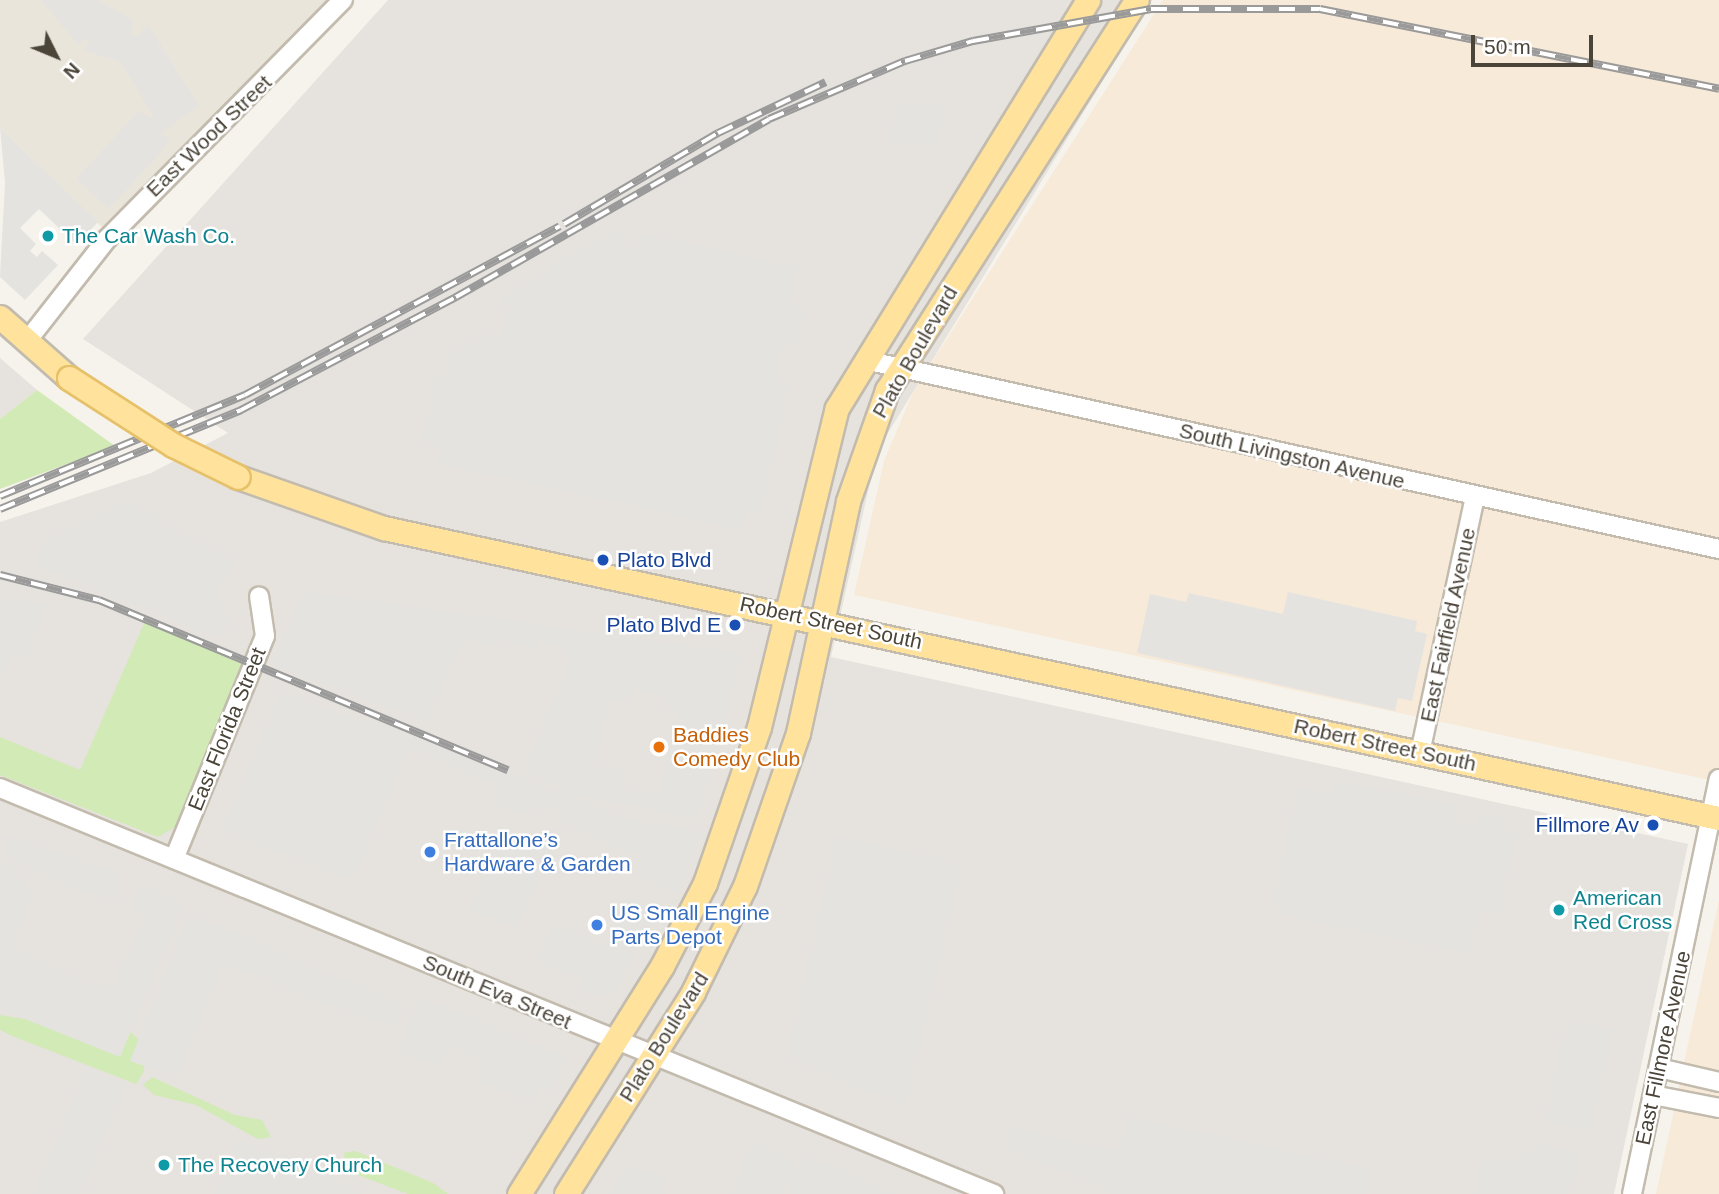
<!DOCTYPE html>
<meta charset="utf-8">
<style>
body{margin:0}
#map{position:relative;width:1719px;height:1194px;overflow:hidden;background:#f6f3ec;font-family:Helvetica,sans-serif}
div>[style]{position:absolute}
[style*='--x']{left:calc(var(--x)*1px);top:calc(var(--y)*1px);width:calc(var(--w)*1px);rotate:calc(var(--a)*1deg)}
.residential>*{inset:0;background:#eae5da}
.commercial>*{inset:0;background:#f7ead8}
.industrial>*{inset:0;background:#e6e2dd}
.green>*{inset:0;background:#d2eab5}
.parking>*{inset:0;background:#e5e3e0}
.roads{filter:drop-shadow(2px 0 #c2bbae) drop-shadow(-2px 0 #c2bbae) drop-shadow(0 2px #c2bbae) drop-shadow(0 -2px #c2bbae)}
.minor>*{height:18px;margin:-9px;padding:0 9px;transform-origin:9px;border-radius:9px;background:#fff}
.major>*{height:23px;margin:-11.5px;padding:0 11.5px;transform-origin:11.5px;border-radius:11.5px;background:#ffe39c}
.rail>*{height:8px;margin-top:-4px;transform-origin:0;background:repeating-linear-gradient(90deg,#fff 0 16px,#9a9a9a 0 32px);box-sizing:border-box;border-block:2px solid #9a9a9a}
.bridges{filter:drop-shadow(2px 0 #e6c16a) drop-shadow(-2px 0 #e6c16a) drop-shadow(0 2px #e6c16a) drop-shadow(0 -2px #e6c16a)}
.major-bridge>*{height:23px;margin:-11.5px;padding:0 11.5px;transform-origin:11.5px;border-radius:11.5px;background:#ffe39c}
.dots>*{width:19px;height:19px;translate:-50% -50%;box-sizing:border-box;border:4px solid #fff;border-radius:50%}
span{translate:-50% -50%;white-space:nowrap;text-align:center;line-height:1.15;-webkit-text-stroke:5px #fff;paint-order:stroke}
.street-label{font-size:21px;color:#4b4439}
.culture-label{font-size:21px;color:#0d838f}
.left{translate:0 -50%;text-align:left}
.transit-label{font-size:21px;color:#164399}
.right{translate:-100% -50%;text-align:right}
.food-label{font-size:21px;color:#c56008}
.shop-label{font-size:21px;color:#366cbe}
.north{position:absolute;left:21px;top:21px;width:70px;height:70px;-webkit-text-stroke:5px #fff;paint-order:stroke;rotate:133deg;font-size:19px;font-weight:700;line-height:28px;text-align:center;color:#4b4439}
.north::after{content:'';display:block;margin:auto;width:24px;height:32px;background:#4b4439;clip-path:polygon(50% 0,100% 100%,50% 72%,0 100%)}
.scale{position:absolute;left:1471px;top:35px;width:122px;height:32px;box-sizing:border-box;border:4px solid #4b4439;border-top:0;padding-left:9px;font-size:21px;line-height:24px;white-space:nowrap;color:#4b4439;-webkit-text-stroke:5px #fff;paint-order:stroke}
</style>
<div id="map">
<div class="residential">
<i style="clip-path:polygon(0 0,329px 0,102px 227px,0 128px)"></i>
</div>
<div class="commercial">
<i style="clip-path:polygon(1163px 0,1719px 0,1719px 782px,854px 595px,884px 461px,913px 392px)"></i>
<i style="clip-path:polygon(1719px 900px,1719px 1194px,1656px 1194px)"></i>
</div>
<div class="industrial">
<i style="clip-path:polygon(388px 0,1152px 0,877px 451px,831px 657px,1688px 844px,1614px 1194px,0 1194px,0 522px,151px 473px,228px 433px,83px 339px)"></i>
<i style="clip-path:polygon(0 358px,37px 390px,0 419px)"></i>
</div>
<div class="green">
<i style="clip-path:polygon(37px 390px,115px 446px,0 489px,0 419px)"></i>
<i style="clip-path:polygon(146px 619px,245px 661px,177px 826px,158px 837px,0 775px,0 737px,80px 770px)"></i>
<i style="clip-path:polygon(0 1015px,42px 1022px,104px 1050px,131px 1032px,145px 1046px,144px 1071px,136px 1084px,12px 1036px,0 1030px)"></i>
<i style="clip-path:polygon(152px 1077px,235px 1115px,262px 1120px,271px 1137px,258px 1139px,196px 1105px,154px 1095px,143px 1085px)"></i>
<i style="clip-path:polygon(355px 1151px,433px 1183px,448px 1194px,408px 1194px,345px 1170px,344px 1153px)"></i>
</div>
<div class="parking">
<i style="clip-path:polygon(41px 0,99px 0,134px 21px,130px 34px,136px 37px,148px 25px,199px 105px,162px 133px,171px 141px,109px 209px,76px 179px,138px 111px,155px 119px,120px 62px,85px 51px,89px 37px,78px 45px)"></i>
<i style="clip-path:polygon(897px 102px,946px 105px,937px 143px,887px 146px)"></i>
<i style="clip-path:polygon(0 128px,98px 222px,77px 245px,39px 209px,20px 228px,36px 244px,30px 251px,37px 257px,42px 251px,58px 265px,25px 300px,0 277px,5px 182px)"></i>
<i style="clip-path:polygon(617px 230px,629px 249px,635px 249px,640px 233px,797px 268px,789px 307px,805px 311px,797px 344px,782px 341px,774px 380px,789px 384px,760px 515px,744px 513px,741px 529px,439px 464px,442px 448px,422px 443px,437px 377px,453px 377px,442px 357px,489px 332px,500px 342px,509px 309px,501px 297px)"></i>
<i style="clip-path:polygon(127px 503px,237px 561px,213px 591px,231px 622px,220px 638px,35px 565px,48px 538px)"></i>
<i style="clip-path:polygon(evenodd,303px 591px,742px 653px,697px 819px,579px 795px,525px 768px,573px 654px,540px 640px,535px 651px,502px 638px,497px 648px,464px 634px,427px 721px,273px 665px,303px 591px,633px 689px,669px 697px,666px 710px,678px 713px,659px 796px,618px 787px,622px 771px,594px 765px,609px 699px,629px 703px,633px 689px)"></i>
<i style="clip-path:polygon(1288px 592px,1417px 621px,1415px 631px,1427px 634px,1412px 701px,1398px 698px,1395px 711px,1137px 653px,1150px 594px,1186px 602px,1189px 593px,1283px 614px)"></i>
<i style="clip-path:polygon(0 600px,47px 603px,25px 656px,13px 651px,0 682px)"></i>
<i style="clip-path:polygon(282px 690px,359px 722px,386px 723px,634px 821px,702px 831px,678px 894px,637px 874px,643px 857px,555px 820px,559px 810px,536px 801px,529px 817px,491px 801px,497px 784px,408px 748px,353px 880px,222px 830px)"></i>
<i style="clip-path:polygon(1337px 780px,1456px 805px,1452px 822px,1478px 827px,1481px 812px,1504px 817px,1501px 832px,1516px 835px,1499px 913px,1479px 909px,1469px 954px,1279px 914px,1273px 900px,1297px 788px,1334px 796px)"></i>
<i style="clip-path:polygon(505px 828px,552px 847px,517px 928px,469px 910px)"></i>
<i style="clip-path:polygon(0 833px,115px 872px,115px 903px,10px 861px)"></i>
<i style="clip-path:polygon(837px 835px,962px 864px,905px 1106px,787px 1058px)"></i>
<i style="clip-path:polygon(0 864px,29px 881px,25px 891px,33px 894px,11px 949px,111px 990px,147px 915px,131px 909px,140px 885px,184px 903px,120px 1057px,0 1009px)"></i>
<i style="clip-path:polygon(628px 896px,656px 907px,615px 994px,577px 994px,582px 979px,537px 959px,552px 925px,606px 947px)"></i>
<i style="clip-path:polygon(189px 913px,405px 1006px,397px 1025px,364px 1019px,223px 963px,176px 1077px,130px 1061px)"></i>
<i style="clip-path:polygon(420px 997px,566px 1057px,552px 1093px,539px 1088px,533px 1103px,476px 1080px,484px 1060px,448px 1045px,438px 1066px,398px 1050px)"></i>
<i style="clip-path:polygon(1567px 1020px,1612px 1030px,1590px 1132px,1545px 1123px)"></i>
<i style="clip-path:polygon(86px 1067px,126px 1083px,81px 1194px,34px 1194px)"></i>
<i style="clip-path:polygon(1127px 1116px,1360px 1167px,1372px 1169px,1365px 1194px,1107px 1194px,1106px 1188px,1004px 1149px,1008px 1127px,1119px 1151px)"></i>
<i style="clip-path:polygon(237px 1139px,362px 1190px,360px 1194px,214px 1194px)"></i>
<i style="clip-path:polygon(752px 1143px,795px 1161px,782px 1194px,730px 1194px)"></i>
<i style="clip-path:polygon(1538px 1144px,1579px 1154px,1570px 1194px,1474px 1194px,1482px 1157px,1514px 1163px)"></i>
<i style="clip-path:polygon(802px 1155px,895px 1194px,787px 1194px)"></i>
<i style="clip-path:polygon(628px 1164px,665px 1178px,660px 1191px,668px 1194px,609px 1194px)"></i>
</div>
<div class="roads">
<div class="minor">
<i style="--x:27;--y:341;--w:130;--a:-51.9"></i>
<i style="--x:107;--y:239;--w:336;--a:-45.4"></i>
<i style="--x:865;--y:360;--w:875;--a:12.48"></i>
<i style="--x:1420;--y:753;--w:263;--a:-77.9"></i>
<i style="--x:0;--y:788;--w:1074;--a:22.22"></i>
<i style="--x:174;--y:859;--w:241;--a:-67.8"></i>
<i style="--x:265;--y:636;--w:40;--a:-98.5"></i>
<i style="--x:1659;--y:1068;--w:62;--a:13.1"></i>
<i style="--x:1653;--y:1095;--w:67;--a:11.1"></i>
<i style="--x:1632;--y:1194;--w:424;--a:-78.2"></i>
</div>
<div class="major">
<i style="--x:0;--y:317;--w:92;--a:41.5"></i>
<i style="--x:238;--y:477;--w:155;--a:19.3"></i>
<i style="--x:384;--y:528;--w:1366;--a:12.26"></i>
<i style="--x:519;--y:1194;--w:269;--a:-57.9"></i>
<i style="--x:662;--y:966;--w:93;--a:-62.6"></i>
<i style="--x:705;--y:883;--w:165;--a:-70.9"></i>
<i style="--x:759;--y:727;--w:328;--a:-76.3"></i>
<i style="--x:837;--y:408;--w:479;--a:-58.4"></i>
<i style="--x:566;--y:1194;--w:239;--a:-57.8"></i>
<i style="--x:693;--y:992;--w:118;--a:-63.9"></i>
<i style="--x:745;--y:886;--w:162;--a:-70.9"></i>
<i style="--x:798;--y:733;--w:237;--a:-77.8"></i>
<i style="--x:848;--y:501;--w:118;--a:-70.6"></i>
<i style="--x:887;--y:390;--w:463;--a:-57.4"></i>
</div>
</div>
<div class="rail">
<i style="--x:564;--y:224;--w:179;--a:-30.6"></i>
<i style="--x:718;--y:133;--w:119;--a:-25.3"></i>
<i style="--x:0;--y:496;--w:265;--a:-22.4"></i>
<i style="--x:245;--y:395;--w:357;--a:-28.2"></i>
<i style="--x:0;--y:509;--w:261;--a:-22.3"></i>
<i style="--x:241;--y:410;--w:243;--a:-27.7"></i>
<i style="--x:456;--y:297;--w:360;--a:-29.6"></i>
<i style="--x:769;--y:119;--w:148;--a:-23.1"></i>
<i style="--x:905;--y:61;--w:71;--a:-16.4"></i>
<i style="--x:973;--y:41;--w:181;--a:-10.2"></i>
<i style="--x:1151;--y:9;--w:169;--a:0"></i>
<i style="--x:1320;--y:9;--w:407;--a:11.3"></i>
<i style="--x:0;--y:575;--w:102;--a:14.2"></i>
<i style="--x:99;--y:600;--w:443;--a:22.6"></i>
</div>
<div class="bridges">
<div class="major-bridge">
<i style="--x:69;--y:378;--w:124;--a:32.8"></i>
<i style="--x:173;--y:445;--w:72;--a:26.2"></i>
</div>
</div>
<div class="dots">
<i style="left:48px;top:236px;background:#0f9aa8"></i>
<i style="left:603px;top:560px;background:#1a4fb4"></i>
<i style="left:735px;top:625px;background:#1a4fb4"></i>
<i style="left:659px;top:747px;background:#e8710a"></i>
<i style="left:1653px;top:825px;background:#1a4fb4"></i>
<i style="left:430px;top:852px;background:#3f7fe0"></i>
<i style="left:1559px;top:910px;background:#0f9aa8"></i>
<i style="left:597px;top:925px;background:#3f7fe0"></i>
<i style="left:164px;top:1165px;background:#0f9aa8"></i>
</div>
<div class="street-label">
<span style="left:209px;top:136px;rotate:-44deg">East Wood Street</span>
<span style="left:915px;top:352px;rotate:-60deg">Plato Boulevard</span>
<span style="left:1292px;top:456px;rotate:13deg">South Livingston Avenue</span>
<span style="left:831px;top:623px;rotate:12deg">Robert Street South</span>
<span style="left:1448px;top:625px;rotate:-78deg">East Fairfield Avenue</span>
<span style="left:227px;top:729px;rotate:-68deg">East Florida Street</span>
<span style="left:1385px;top:745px;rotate:12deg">Robert Street South</span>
<span style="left:497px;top:992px;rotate:23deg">South Eva Street</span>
<span style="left:664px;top:1037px;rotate:-58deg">Plato Boulevard</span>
<span style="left:1663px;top:1048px;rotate:-78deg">East Fillmore Avenue</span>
</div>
<div class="culture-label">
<span class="left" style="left:62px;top:236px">The Car Wash Co.</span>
<span class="left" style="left:1573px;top:910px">American<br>Red Cross</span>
<span class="left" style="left:178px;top:1165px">The Recovery Church</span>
</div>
<div class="transit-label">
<span class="left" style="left:617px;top:560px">Plato Blvd</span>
<span class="right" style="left:721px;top:625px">Plato Blvd E</span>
<span class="right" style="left:1639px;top:825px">Fillmore Av</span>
</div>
<div class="food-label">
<span class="left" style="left:673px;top:747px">Baddies<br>Comedy Club</span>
</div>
<div class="shop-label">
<span class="left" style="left:444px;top:852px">Frattallone’s<br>Hardware &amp; Garden</span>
<span class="left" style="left:611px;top:925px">US Small Engine<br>Parts Depot</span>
</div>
<div class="north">N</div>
<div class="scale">50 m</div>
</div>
